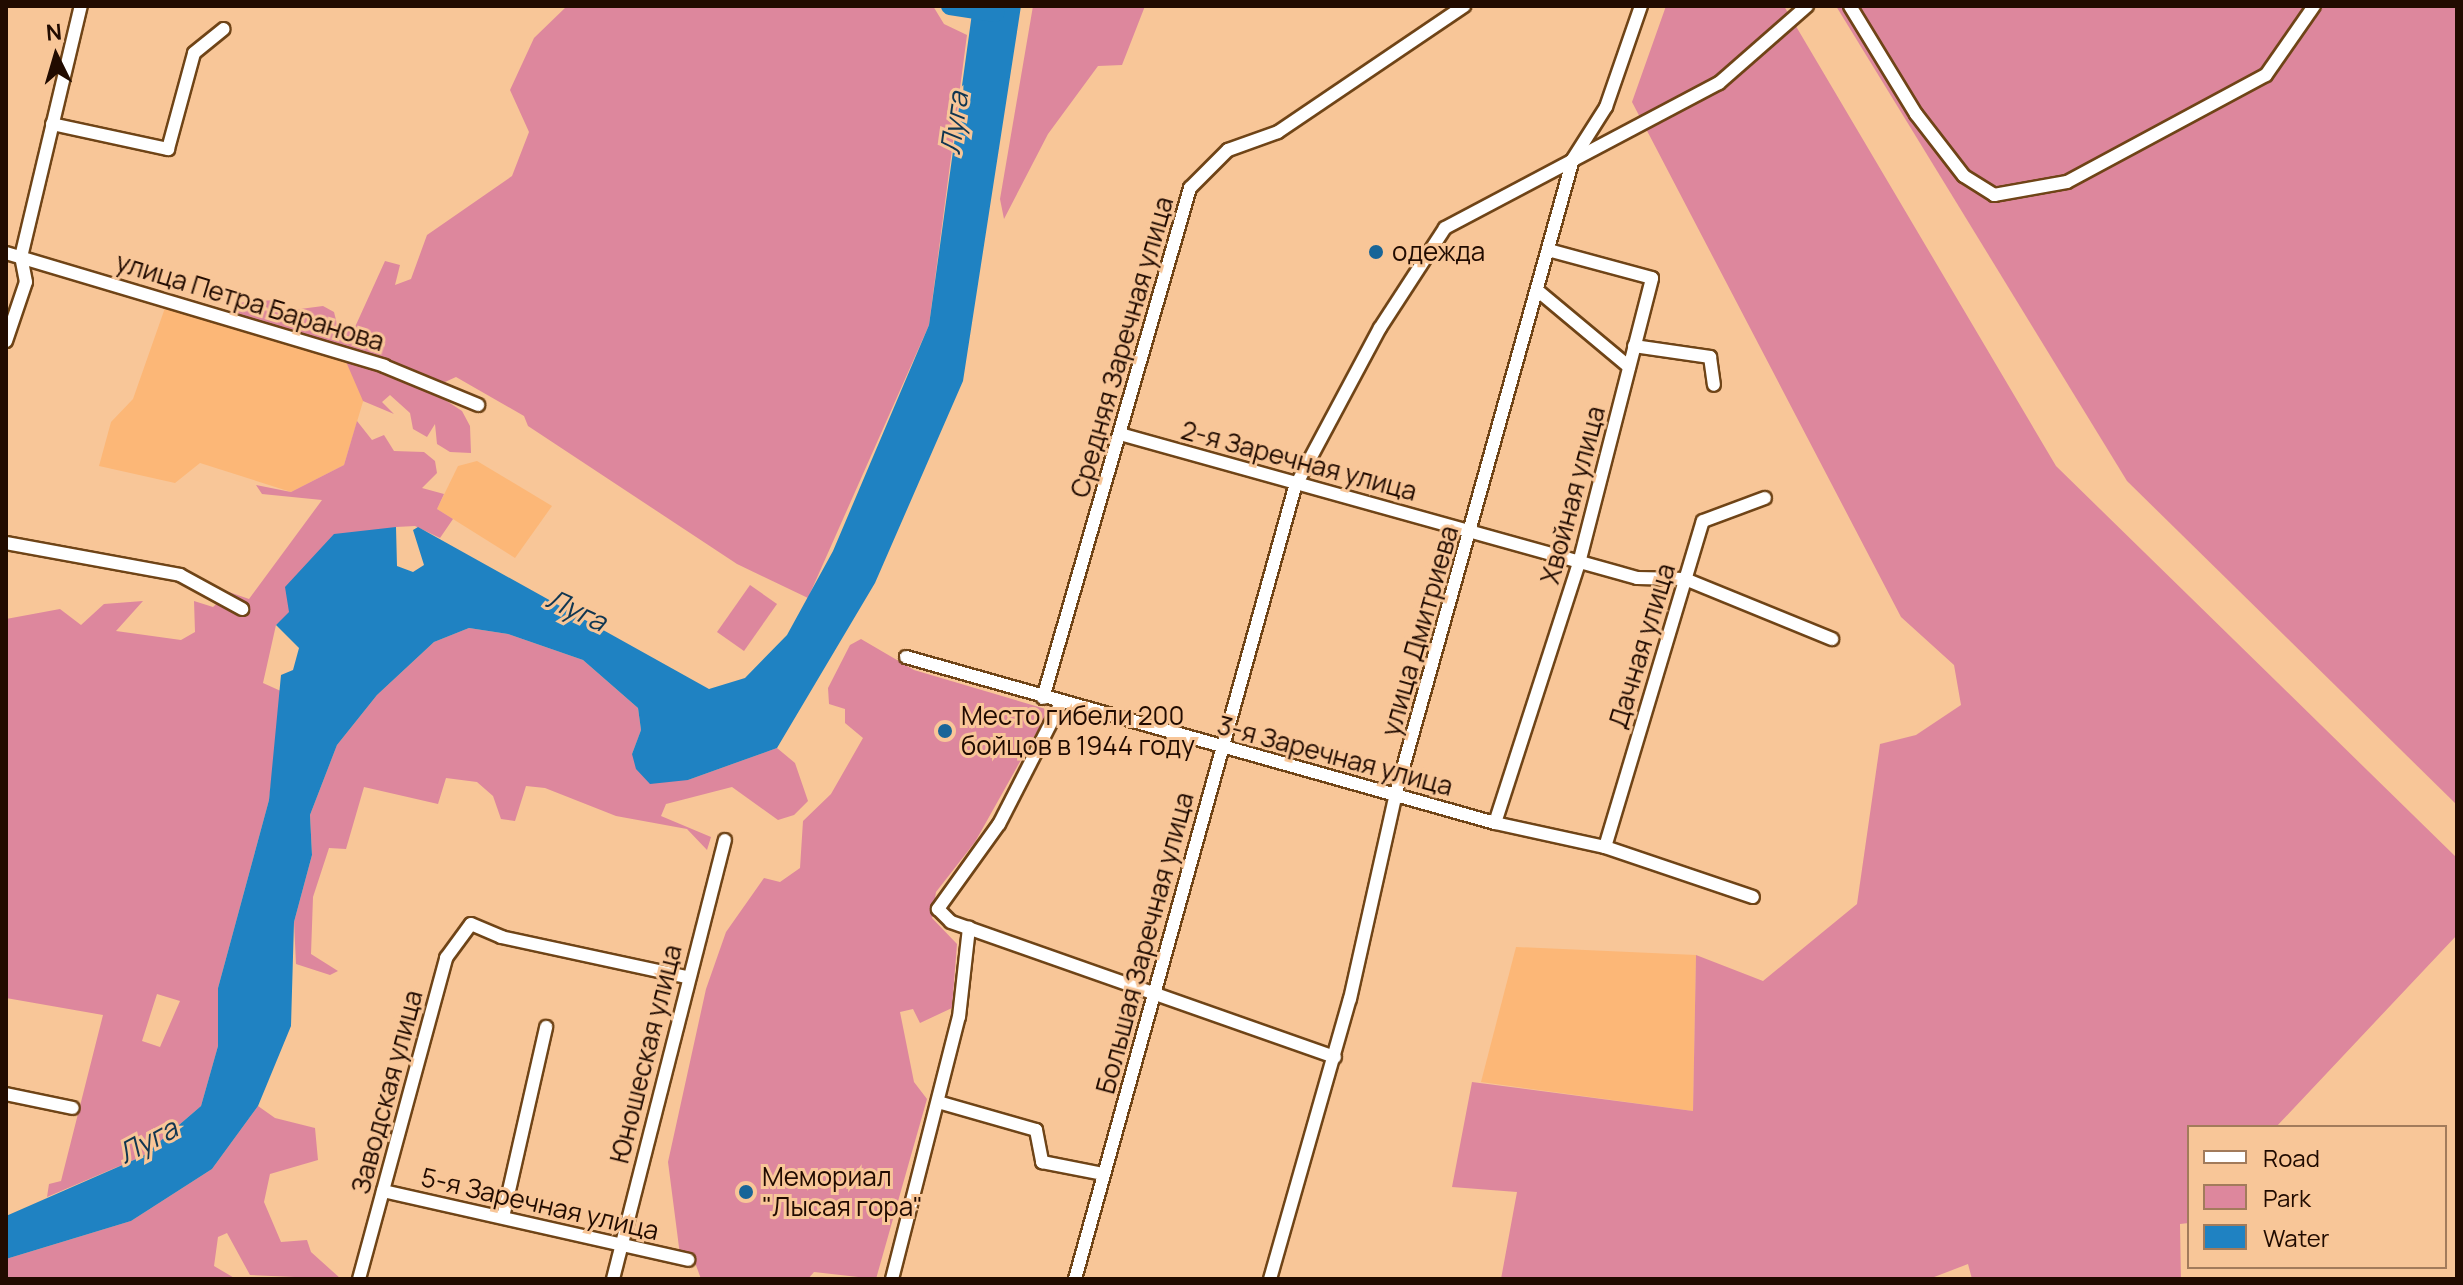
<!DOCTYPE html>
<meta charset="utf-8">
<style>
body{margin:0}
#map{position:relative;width:2463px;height:1285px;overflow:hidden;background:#f8c698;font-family:Manrope,sans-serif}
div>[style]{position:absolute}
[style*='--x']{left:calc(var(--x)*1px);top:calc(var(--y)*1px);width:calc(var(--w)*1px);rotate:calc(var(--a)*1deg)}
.built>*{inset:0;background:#fcb777}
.green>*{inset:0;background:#dd879d}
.water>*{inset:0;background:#1f82c2}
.river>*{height:18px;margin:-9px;padding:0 9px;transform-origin:9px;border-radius:9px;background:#1f82c2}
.roads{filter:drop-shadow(2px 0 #6f4417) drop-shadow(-2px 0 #6f4417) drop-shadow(0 2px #6f4417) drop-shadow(0 -2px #6f4417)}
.minor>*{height:12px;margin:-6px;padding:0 6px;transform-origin:6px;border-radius:6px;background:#fff}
.dots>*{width:22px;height:22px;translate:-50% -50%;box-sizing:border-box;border:4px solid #f8c698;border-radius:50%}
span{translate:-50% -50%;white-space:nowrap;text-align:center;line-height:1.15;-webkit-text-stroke:6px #f8c698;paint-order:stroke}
.poi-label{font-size:26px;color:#210b00}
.left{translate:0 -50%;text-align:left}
.street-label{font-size:26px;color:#210b00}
.water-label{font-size:28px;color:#103651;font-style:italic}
.frame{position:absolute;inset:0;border:8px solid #210b00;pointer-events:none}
.legend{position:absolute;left:2187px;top:1125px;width:260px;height:144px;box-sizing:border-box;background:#f8c698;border:2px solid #a27b5b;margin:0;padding:10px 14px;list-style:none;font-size:24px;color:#210b00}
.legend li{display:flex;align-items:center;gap:16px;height:40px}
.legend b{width:40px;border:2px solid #a27b5b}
.north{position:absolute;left:16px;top:16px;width:80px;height:80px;-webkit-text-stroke:6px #f8c698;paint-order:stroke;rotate:355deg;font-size:22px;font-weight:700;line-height:32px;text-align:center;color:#210b00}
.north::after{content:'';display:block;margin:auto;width:28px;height:36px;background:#210b00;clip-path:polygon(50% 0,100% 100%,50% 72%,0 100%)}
</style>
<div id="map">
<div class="built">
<i style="clip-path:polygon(166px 305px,344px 357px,365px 395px,344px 465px,291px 492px,200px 463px,175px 483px,99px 466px,111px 422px,133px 399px)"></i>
<i style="clip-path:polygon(477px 461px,552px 506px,515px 558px,437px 509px,458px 466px)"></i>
<i style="clip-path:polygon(1516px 947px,1696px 955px,1693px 1111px,1481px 1082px)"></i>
</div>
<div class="green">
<i style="clip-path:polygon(567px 6px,933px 6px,944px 24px,967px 35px,929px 325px,808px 598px,737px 564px,528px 426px,524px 416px,456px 377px,445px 382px,234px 315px,234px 303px,275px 300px,285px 311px,323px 306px,334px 312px,338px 328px,355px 327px,385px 261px,400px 265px,395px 285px,411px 279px,427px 235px,512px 176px,529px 132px,510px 90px,534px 38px)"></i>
<i style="clip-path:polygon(1033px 6px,1145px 6px,1122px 65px,1098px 66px,1048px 134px,1004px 219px,1000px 199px)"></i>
<i style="clip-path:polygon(1666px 6px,1784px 6px,2056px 466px,2457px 858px,2457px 935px,2276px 1127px,2189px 1127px,2189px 1223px,2180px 1224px,2181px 1279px,1972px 1279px,1968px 1264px,1929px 1279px,1501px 1279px,1517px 1192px,1452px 1187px,1472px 1082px,1693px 1111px,1696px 955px,1763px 981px,1857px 904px,1880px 744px,1916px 735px,1961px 705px,1954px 665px,1901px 617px,1632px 102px)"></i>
<i style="clip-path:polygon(1836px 6px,2457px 6px,2457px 805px,2127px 481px)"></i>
<i style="clip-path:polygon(344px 357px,430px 390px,462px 411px,470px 426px,471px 453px,450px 452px,437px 444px,435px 424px,427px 437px,413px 429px,410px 413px,390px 395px,382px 402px,394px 414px,363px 401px)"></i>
<i style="clip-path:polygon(evenodd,357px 421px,372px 440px,384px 435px,394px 451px,424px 452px,435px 461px,437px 473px,422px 488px,444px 494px,437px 509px,453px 519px,440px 538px,415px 526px,396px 527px,276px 625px,263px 683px,283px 692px,269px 800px,218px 988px,218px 1046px,201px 1106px,143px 1156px,47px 1197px,49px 1184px,61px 1181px,103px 1015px,6px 998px,6px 619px,60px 609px,81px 625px,104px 604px,143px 601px,116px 631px,181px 640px,195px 632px,194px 601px,213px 607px,229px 592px,249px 599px,322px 500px,262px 494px,256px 485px,291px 492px,344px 465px,357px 421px,157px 994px,180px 1001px,160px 1047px,142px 1041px,157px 994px)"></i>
<i style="clip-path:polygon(750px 585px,777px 604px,744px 651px,717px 632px)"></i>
<i style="clip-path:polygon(469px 628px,508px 634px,583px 660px,638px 708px,641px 730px,632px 754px,688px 780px,777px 748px,795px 763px,808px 801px,794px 815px,778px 820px,732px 787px,666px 804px,661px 816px,711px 837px,707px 850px,687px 829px,616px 816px,545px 788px,526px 786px,515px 821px,501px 819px,493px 796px,477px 782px,446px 778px,438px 804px,364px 787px,346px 849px,329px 848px,313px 897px,311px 954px,338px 971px,330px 975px,296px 964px,294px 922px,312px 855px,310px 815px,337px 745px,377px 695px,434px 642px)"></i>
<i style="clip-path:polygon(861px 639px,914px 670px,1049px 710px,975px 842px,936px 892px,932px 918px,957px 944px,952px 1008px,920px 1023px,913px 1009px,900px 1012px,914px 1082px,927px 1099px,876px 1279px,814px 1272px,808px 1279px,701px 1279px,693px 1257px,680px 1255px,668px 1162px,706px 989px,726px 932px,764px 878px,780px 882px,800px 868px,803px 821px,831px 794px,863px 738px,845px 723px,845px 709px,829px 704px,828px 688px,850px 645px)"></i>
<i style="clip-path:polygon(258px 1106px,275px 1118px,315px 1128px,318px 1160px,270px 1174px,264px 1202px,281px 1242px,307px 1240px,311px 1252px,341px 1279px,250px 1275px,227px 1233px,218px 1237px,214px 1266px,236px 1279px,6px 1279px,6px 1259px,131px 1221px,212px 1169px)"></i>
</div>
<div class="water">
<i style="clip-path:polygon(973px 6px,1021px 6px,963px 381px,875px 583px,777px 748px,688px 780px,650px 784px,636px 769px,632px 754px,641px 730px,638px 708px,583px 660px,508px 634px,469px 628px,434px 642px,377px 695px,337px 745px,310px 815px,312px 855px,294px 922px,291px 1026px,258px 1106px,212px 1169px,131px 1221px,6px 1259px,6px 1216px,143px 1156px,201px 1106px,218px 1046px,218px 988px,269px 800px,281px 675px,293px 670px,299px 648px,276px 625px,289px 612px,285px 587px,334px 534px,396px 527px,397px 566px,413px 572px,424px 565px,413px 530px,418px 527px,709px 689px,745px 678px,787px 635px,833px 551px,929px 325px)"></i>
</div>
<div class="river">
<i style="--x:950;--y:6;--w:46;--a:8.8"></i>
</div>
<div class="roads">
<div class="minor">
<i style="--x:1850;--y:6;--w:127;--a:58.6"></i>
<i style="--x:1916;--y:114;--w:78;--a:52.3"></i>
<i style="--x:1964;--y:176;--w:36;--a:32"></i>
<i style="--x:1994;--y:195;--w:74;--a:-10.1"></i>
<i style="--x:2067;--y:182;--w:226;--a:-28.3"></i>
<i style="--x:2266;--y:75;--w:84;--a:-55.2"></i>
<i style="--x:52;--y:124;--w:119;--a:12.2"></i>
<i style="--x:168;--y:149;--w:99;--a:-74.8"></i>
<i style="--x:194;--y:53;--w:38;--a:-39"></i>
<i style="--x:6;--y:253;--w:395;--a:16.6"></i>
<i style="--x:384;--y:366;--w:102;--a:22.5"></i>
<i style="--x:1537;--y:290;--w:120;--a:39.9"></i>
<i style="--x:6;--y:341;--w:62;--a:-71.3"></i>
<i style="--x:26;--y:282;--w:25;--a:-101"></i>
<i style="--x:21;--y:257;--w:258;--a:-76.6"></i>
<i style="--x:1634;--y:346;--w:77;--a:8.2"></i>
<i style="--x:1710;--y:357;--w:28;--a:82"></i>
<i style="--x:1120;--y:434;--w:537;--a:15.56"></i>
<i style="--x:1637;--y:578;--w:48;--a:1.2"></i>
<i style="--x:1685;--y:579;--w:159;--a:22.2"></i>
<i style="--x:6;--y:543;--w:177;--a:10.4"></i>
<i style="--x:180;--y:575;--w:71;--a:28.7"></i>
<i style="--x:906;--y:657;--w:612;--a:15.74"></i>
<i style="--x:1495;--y:823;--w:113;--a:12.3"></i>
<i style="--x:1605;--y:847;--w:156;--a:18.7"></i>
<i style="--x:1043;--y:698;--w:531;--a:-73.92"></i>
<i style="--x:1190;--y:188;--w:54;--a:-45"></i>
<i style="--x:1228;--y:150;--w:53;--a:-19.8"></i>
<i style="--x:1278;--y:132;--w:225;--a:-34.1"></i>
<i style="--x:1061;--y:703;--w:136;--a:117.1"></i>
<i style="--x:999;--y:824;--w:105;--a:125.7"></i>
<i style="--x:938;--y:909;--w:18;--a:45"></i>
<i style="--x:951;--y:922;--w:407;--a:19.4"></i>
<i style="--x:1495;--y:823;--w:273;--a:-72.1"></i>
<i style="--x:1579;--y:563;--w:294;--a:-75.6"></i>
<i style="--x:1652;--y:278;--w:108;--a:-164.9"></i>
<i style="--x:1605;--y:847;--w:340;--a:-73.3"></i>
<i style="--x:1703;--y:521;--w:66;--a:-20.4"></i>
<i style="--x:6;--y:1094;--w:68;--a:11.8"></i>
<i style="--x:938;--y:1102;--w:102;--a:15.9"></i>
<i style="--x:1036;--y:1130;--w:33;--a:79"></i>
<i style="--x:1042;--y:1162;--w:63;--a:11"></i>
<i style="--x:383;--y:1191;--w:313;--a:12.7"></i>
<i style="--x:503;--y:1217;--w:195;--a:-77.2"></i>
<i style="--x:359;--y:1279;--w:333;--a:-74.8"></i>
<i style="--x:446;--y:958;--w:42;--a:-53.7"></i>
<i style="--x:471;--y:924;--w:33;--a:23"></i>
<i style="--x:501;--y:937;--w:189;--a:12.2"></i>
<i style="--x:613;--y:1279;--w:453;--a:-75.7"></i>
<i style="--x:892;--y:1279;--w:270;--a:-75.7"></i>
<i style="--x:959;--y:1017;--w:90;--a:-83.6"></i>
<i style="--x:1075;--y:1279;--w:822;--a:-74.48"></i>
<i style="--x:1295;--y:487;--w:180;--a:-61.9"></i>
<i style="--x:1380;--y:328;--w:119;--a:-57"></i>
<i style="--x:1445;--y:228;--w:310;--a:-27.9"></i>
<i style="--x:1719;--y:83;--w:117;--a:-41.2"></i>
<i style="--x:1270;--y:1279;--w:291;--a:-74.1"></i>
<i style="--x:1350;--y:999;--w:211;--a:-77.4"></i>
<i style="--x:1396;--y:793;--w:658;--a:-74.4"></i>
<i style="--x:1573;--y:159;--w:62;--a:-57.6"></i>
<i style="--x:1606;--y:107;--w:107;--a:-70.9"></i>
</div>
</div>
<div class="dots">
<i style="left:1376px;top:252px;background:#186598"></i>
<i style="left:945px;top:731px;background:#186598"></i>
<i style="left:746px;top:1192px;background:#186598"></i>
</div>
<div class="poi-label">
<span class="left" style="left:1392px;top:252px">одежда</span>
<span class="left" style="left:961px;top:731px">Место гибели 200<br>бойцов в 1944 году</span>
<span class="left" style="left:762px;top:1192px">Мемориал<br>"Лысая гора"</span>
</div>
<div class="street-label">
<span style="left:250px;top:302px;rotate:17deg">улица Петра Баранова</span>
<span style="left:1122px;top:347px;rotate:-74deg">Средняя Заречная улица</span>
<span style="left:1299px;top:461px;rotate:15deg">2-я Заречная улица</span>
<span style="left:1573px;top:495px;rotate:-75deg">Хвойная улица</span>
<span style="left:1420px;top:631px;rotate:-74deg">улица Дмитриева</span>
<span style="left:1642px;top:646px;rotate:-73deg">Дачная улица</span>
<span style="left:1335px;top:756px;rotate:15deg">3-я Заречная улица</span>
<span style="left:1145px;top:943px;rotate:-75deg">Большая Заречная улица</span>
<span style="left:646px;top:1054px;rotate:-76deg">Юношеская улица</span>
<span style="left:387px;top:1092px;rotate:-75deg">Заводская улица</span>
<span style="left:540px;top:1204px;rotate:13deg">5-я Заречная улица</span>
</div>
<div class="water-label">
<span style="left:953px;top:123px;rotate:-82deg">Луга</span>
<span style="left:577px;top:609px;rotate:25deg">Луга</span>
<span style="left:147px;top:1140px;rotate:-28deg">Луга</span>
</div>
<div class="frame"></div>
<ul class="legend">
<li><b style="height:10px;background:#fff"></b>Road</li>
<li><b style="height:22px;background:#dd879d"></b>Park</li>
<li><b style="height:22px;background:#1f82c2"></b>Water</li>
</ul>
<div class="north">N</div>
</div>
